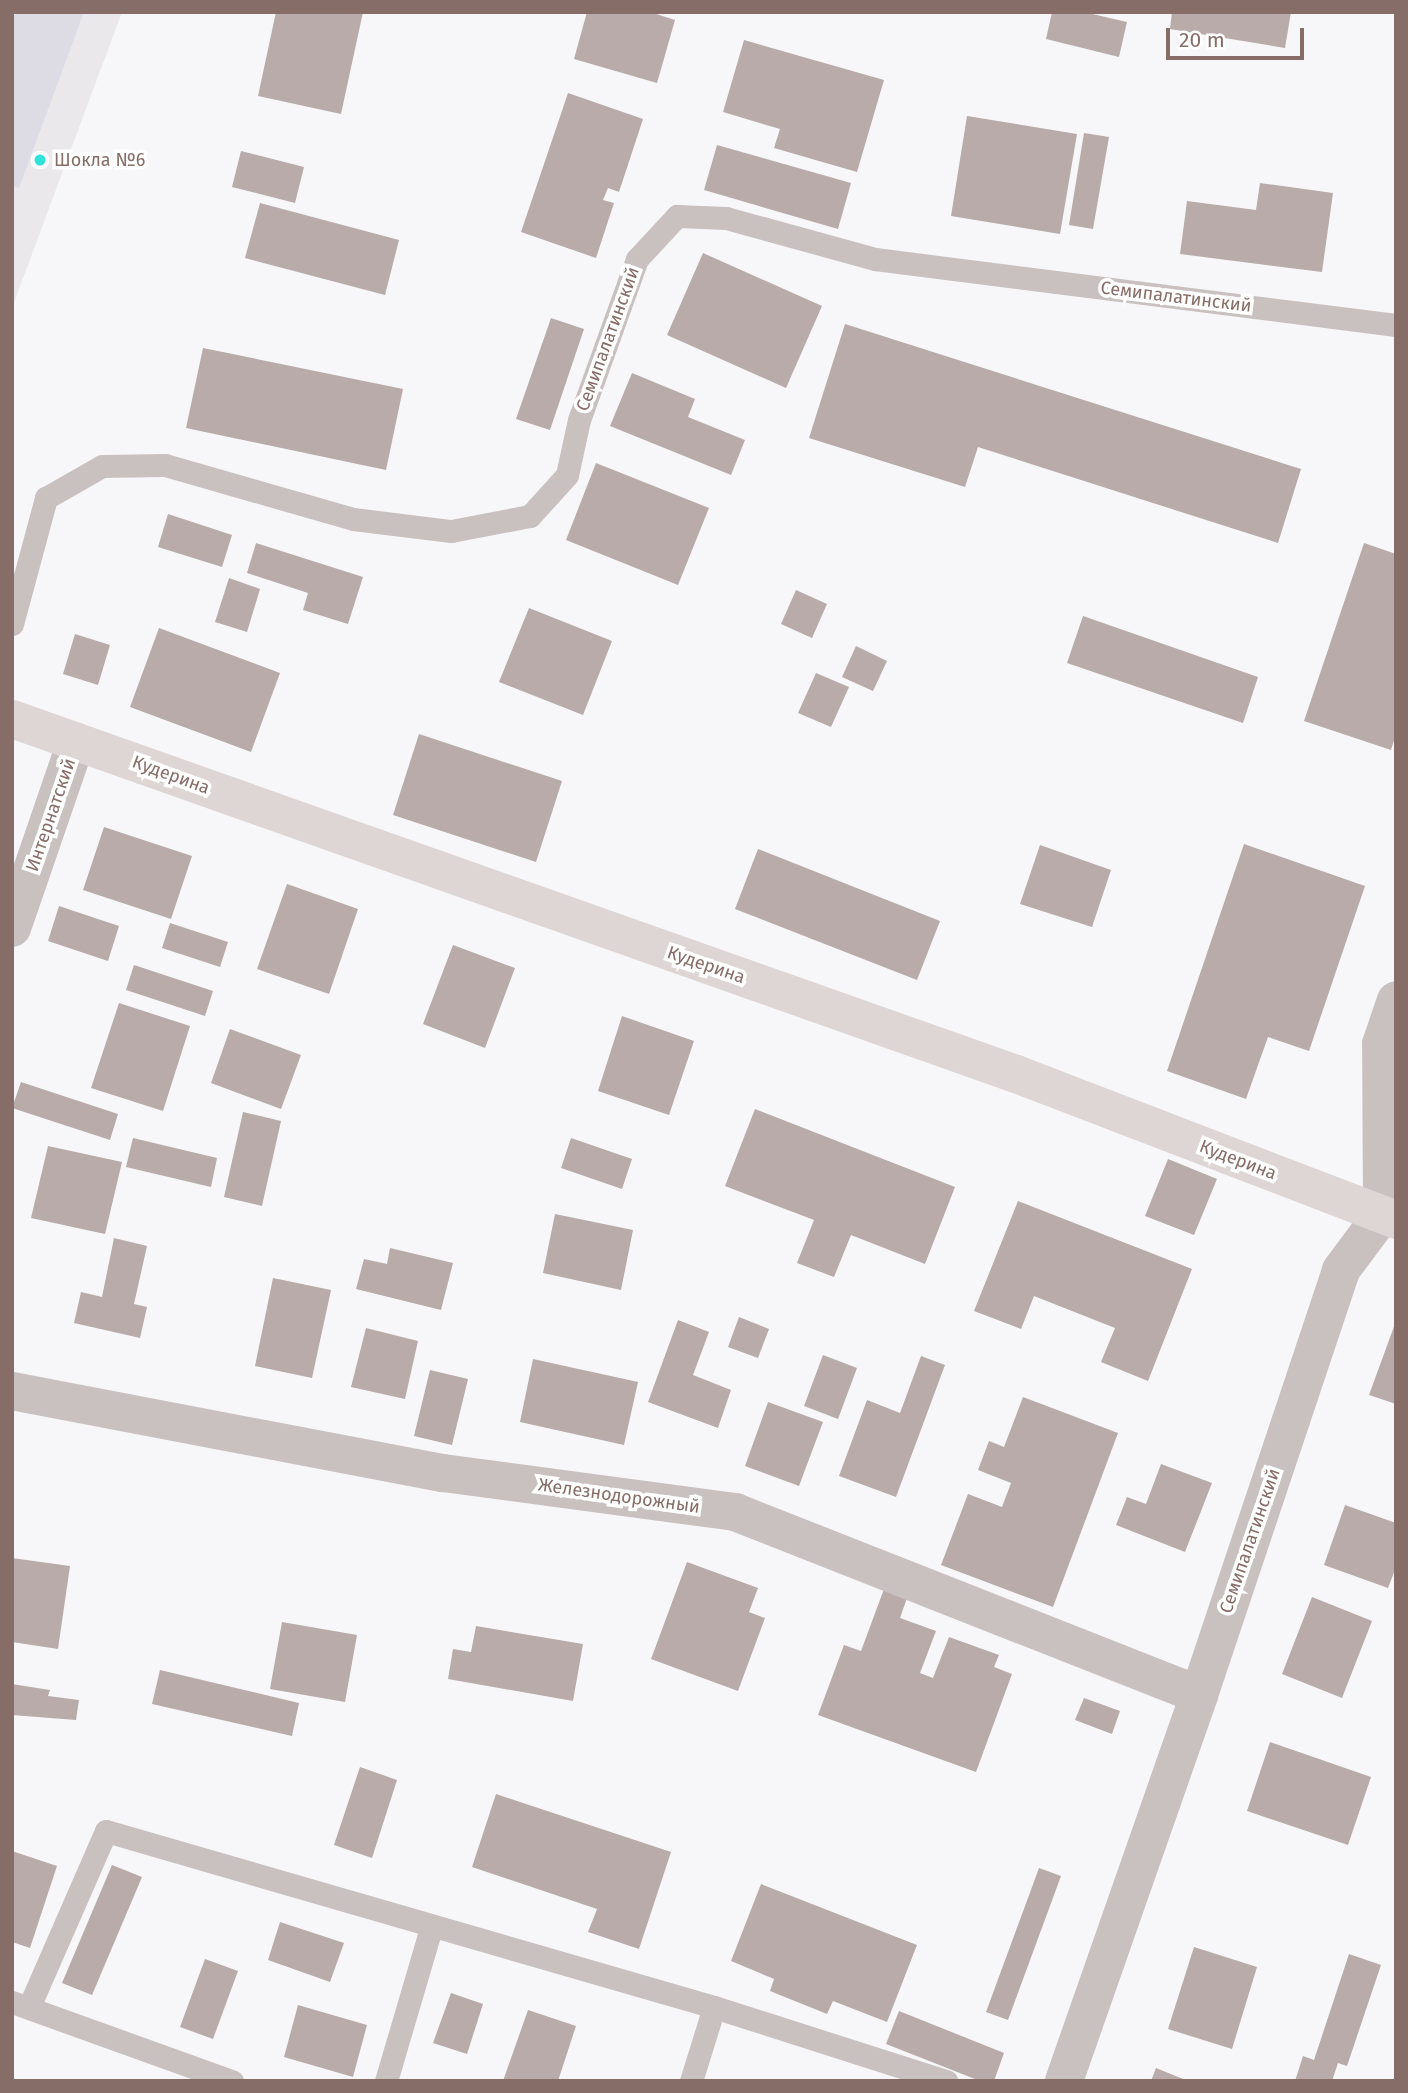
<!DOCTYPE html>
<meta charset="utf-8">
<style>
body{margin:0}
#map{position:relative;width:1408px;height:2093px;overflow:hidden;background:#f7f7f9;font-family:"Fira Sans",sans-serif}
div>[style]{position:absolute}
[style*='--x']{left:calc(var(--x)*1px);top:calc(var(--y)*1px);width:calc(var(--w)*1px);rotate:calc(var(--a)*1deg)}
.built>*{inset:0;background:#eae8ea}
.green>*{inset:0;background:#dddbe3}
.building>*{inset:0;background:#b8aba9}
.lane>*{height:23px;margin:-11.5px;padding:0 11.5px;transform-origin:11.5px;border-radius:11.5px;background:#c9c1c0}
.street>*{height:38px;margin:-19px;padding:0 19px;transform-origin:19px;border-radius:19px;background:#c9c1c0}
.secondary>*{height:38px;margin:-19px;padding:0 19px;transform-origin:19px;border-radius:19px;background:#ddd6d5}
.dots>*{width:19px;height:19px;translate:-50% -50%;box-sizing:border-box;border:4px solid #fff;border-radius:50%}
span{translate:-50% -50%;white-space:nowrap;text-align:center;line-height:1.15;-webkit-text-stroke:7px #fff;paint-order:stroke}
.poi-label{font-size:18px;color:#876d68}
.left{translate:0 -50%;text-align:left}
.street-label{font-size:18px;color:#876d68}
.frame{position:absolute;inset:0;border:14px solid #876d68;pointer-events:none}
.scale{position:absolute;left:1166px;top:28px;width:138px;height:32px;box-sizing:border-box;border:4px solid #876d68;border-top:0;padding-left:9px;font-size:21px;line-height:24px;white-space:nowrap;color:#876d68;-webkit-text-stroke:5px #fff;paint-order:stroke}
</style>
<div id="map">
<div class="built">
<i style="clip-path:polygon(12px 12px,122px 12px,12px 308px)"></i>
</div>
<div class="green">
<i style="clip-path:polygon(12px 12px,84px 12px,19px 188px,12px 186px)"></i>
</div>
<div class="building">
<i style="clip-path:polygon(276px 12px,363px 12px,341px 114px,258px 96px)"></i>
<i style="clip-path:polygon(587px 12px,650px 12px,675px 20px,657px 83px,574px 59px)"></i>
<i style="clip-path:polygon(1052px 12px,1084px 12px,1127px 22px,1119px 57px,1046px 39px)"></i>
<i style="clip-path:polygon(1172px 12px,1291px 12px,1285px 48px,1170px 29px)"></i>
<i style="clip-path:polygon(744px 40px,884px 80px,857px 172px,774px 148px,780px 129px,723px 112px)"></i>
<i style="clip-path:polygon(568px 93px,643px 119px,619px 192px,608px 188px,603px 200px,614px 203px,596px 258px,521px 232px)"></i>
<i style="clip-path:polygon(967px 116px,1077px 134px,1060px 234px,951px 216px)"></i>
<i style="clip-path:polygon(1084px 133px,1109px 137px,1093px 229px,1069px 225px)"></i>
<i style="clip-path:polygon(717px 145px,851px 183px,838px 229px,704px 190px)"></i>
<i style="clip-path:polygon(241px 151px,304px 167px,295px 203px,232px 187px)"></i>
<i style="clip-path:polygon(1260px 183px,1333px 193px,1322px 272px,1180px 254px,1187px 201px,1256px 210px)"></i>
<i style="clip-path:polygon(260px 203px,399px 240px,385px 295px,245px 258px)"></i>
<i style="clip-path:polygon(703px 253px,822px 306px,786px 388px,667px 335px)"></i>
<i style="clip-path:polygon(551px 318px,584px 329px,550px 430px,516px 419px)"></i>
<i style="clip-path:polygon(845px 324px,1301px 469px,1278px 543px,978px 447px,965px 487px,809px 438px)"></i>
<i style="clip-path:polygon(203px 348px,403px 389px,386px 470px,186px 428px)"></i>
<i style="clip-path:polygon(632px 373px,695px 399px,688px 417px,745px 440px,731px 475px,610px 426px)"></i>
<i style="clip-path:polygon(596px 463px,709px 508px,678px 585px,566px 540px)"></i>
<i style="clip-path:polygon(168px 514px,232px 535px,222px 567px,158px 547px)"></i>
<i style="clip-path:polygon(256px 543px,363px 577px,348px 624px,303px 610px,308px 593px,247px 573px)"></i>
<i style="clip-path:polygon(1364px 543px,1396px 554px,1396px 734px,1391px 750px,1304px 721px)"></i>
<i style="clip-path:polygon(229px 578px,260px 589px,247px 632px,215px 622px)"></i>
<i style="clip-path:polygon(796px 590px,827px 604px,812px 638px,781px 624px)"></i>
<i style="clip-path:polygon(529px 608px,612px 641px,583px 715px,499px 682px)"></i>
<i style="clip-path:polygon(1083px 616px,1258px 677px,1243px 723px,1067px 663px)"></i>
<i style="clip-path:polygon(159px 628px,280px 673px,251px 752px,130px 707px)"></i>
<i style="clip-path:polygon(75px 634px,110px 645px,98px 685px,63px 674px)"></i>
<i style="clip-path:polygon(856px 646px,887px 661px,873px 691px,842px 677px)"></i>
<i style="clip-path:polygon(816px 673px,849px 687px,831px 727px,798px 713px)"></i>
<i style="clip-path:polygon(419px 734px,562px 781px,536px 862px,393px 815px)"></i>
<i style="clip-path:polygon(104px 827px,192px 856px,171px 919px,83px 890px)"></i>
<i style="clip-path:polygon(1244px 844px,1365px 886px,1309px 1051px,1268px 1037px,1246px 1099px,1167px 1071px)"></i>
<i style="clip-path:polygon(1040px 845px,1111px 870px,1092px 927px,1020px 904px)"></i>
<i style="clip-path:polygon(758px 849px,940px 921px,917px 980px,735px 909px)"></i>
<i style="clip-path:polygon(287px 884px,358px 909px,329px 994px,257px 969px)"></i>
<i style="clip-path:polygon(59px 906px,119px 926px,108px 961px,48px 941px)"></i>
<i style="clip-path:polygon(170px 923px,228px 942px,220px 967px,162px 948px)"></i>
<i style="clip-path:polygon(453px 945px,515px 968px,485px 1048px,423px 1024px)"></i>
<i style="clip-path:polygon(134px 965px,213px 991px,205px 1016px,126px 990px)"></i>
<i style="clip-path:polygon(119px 1003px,190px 1026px,163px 1111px,91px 1088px)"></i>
<i style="clip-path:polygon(622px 1016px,694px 1041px,669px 1115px,598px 1091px)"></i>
<i style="clip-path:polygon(230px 1029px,301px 1055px,281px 1109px,211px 1083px)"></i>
<i style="clip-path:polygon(21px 1082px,118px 1114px,110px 1140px,12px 1108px)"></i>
<i style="clip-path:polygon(755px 1109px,955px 1187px,925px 1264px,851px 1235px,834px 1277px,797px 1263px,814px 1220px,725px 1186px)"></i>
<i style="clip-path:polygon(243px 1112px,281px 1121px,262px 1206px,224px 1197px)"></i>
<i style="clip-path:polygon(133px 1138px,217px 1158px,211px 1187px,126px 1167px)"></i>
<i style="clip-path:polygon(571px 1138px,632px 1159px,622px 1189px,561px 1168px)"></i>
<i style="clip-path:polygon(48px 1146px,122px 1162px,105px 1234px,31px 1218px)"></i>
<i style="clip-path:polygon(1168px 1159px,1217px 1179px,1194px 1235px,1145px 1216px)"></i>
<i style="clip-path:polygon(1018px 1201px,1192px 1269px,1148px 1381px,1101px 1362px,1115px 1328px,1034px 1296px,1021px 1329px,974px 1311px)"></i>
<i style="clip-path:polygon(555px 1214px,633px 1230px,621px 1290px,543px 1273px)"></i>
<i style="clip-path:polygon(114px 1238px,147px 1246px,134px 1304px,147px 1307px,140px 1338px,74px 1323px,81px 1292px,102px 1297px)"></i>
<i style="clip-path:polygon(390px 1248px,453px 1263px,441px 1310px,356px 1289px,364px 1259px,387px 1264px)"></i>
<i style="clip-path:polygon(273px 1278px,331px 1290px,312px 1378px,255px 1366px)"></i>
<i style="clip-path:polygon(739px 1317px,769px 1329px,758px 1358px,728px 1347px)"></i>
<i style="clip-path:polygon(678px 1320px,709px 1332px,693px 1375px,731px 1390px,718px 1428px,648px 1402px)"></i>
<i style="clip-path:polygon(1396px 1321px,1396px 1404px,1369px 1395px)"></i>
<i style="clip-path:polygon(366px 1328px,418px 1341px,405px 1399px,351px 1387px)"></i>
<i style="clip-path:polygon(823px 1355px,857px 1368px,838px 1419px,804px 1406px)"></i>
<i style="clip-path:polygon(921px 1356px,945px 1365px,896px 1497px,839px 1476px,867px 1400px,900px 1413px)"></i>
<i style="clip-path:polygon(533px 1359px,638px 1382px,624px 1445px,520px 1422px)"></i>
<i style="clip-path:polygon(430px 1370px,468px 1379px,452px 1445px,414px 1436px)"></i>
<i style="clip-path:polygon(1023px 1397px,1118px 1433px,1053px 1607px,941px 1565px,968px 1494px,1002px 1507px,1011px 1483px,978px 1470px,989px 1441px,1004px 1447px)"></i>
<i style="clip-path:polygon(768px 1402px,823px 1422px,799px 1486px,745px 1466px)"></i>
<i style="clip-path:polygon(1161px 1464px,1212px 1483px,1185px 1552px,1116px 1525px,1127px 1497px,1146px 1504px)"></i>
<i style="clip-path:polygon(1345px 1505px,1396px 1523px,1396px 1567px,1388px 1588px,1324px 1565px)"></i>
<i style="clip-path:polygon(12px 1558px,70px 1566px,58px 1649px,12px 1642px)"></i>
<i style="clip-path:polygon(687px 1562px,758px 1588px,749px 1612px,765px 1618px,738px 1691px,651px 1659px)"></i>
<i style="clip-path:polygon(884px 1589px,907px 1598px,900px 1618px,936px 1631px,920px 1673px,933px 1678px,949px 1637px,999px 1655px,994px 1667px,1012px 1674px,976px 1772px,818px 1715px,844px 1645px,861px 1651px)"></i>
<i style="clip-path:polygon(1312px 1597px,1372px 1621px,1342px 1698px,1282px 1674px)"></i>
<i style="clip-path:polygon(282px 1622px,357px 1635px,345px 1702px,270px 1689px)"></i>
<i style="clip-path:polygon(476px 1626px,583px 1644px,573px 1701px,448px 1679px,453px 1649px,471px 1652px)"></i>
<i style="clip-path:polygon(160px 1670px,299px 1703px,292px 1736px,152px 1704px)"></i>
<i style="clip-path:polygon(12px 1684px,50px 1690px,48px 1696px,79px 1700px,76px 1720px,12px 1715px)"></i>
<i style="clip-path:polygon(1084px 1698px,1120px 1711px,1112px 1734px,1075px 1720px)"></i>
<i style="clip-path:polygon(1270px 1742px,1371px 1777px,1348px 1845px,1247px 1811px)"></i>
<i style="clip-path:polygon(360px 1767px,397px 1780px,372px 1858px,334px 1845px)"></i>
<i style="clip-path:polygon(496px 1794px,671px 1852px,639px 1949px,588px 1932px,597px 1909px,472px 1867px)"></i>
<i style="clip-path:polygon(12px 1851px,57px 1866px,30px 1948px,12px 1942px)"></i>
<i style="clip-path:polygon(112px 1865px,142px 1877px,92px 1995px,62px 1983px)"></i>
<i style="clip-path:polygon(1039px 1868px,1061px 1876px,1008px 2020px,986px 2012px)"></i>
<i style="clip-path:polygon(761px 1884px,917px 1945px,887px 2022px,833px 2001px,827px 2014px,770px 1991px,774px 1979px,731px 1961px)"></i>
<i style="clip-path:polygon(280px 1922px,344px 1943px,330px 1982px,268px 1960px)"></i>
<i style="clip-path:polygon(1194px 1947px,1257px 1967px,1232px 2049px,1168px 2029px)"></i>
<i style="clip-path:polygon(1349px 1954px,1381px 1965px,1347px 2066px,1338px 2063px,1332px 2081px,1295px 2081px,1303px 2056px,1314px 2060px)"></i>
<i style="clip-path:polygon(205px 1959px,238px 1971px,213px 2039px,180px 2027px)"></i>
<i style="clip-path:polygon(451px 1993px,483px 2004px,467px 2054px,433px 2043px)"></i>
<i style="clip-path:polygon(298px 2005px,367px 2025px,353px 2077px,284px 2057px)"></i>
<i style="clip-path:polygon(528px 2010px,576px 2026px,558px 2081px,503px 2081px)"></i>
<i style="clip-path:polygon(899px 2011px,1004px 2053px,994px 2081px,980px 2081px,886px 2044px)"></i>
<i style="clip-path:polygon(1156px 2068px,1188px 2081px,1151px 2081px)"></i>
</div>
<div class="lane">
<i style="--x:12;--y:624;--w:131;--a:-74.9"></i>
<i style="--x:46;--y:498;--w:64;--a:-29.7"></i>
<i style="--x:102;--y:466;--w:63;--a:-0.9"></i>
<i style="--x:165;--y:465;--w:196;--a:16"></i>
<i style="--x:353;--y:519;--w:99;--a:7"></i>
<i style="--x:451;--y:531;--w:80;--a:-10.8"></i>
<i style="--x:530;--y:516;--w:55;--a:-47.9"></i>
<i style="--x:567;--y:475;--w:56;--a:-77.7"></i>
<i style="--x:579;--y:420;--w:171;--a:-70.2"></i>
<i style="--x:637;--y:259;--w:59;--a:-47.1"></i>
<i style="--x:677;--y:216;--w:49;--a:2.3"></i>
<i style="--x:726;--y:218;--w:155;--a:15.4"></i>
<i style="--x:875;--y:259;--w:525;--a:7.22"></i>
<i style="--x:12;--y:2002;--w:234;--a:19.8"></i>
<i style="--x:29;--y:2007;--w:192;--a:-66.4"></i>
<i style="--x:106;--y:1831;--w:633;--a:16.14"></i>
<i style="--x:714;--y:2007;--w:244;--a:17.7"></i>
<i style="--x:386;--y:2081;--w:159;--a:-73.6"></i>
<i style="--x:691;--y:2081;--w:77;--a:-72.7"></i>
</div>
<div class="street">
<i style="--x:12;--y:928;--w:197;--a:-71"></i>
<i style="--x:12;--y:1391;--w:439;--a:10.8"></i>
<i style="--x:443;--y:1473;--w:295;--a:7.6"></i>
<i style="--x:735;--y:1512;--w:499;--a:21.5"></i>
<i style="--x:1064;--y:2081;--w:409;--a:-70.7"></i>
<i style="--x:1199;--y:1695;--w:448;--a:-71.5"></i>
<i style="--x:1341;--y:1270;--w:69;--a:-53.3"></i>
<i style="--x:1382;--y:1215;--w:171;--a:-90.3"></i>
<i style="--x:1381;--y:1044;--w:46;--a:-71.2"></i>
</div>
<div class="secondary">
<i style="--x:12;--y:719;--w:1065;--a:19.47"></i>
<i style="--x:1016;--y:1074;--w:407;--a:21"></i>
</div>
<div class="dots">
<i style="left:40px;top:160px;background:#2ee2d9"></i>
</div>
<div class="poi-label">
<span class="left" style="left:54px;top:160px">Шокла №6</span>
</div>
<div class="street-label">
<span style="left:1176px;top:297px;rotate:7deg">Семипалатинский</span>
<span style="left:608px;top:339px;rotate:-70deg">Семипалатинский</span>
<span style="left:171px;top:775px;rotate:20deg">Кудерина</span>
<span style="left:51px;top:815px;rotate:-71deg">Интернатский</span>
<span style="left:706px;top:965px;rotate:19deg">Кудерина</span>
<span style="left:1238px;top:1160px;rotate:21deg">Кудерина</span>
<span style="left:619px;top:1496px;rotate:8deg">Железнодорожный</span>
<span style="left:1250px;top:1541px;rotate:-71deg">Семипалатинский</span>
</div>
<div class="frame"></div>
<div class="scale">20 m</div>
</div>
